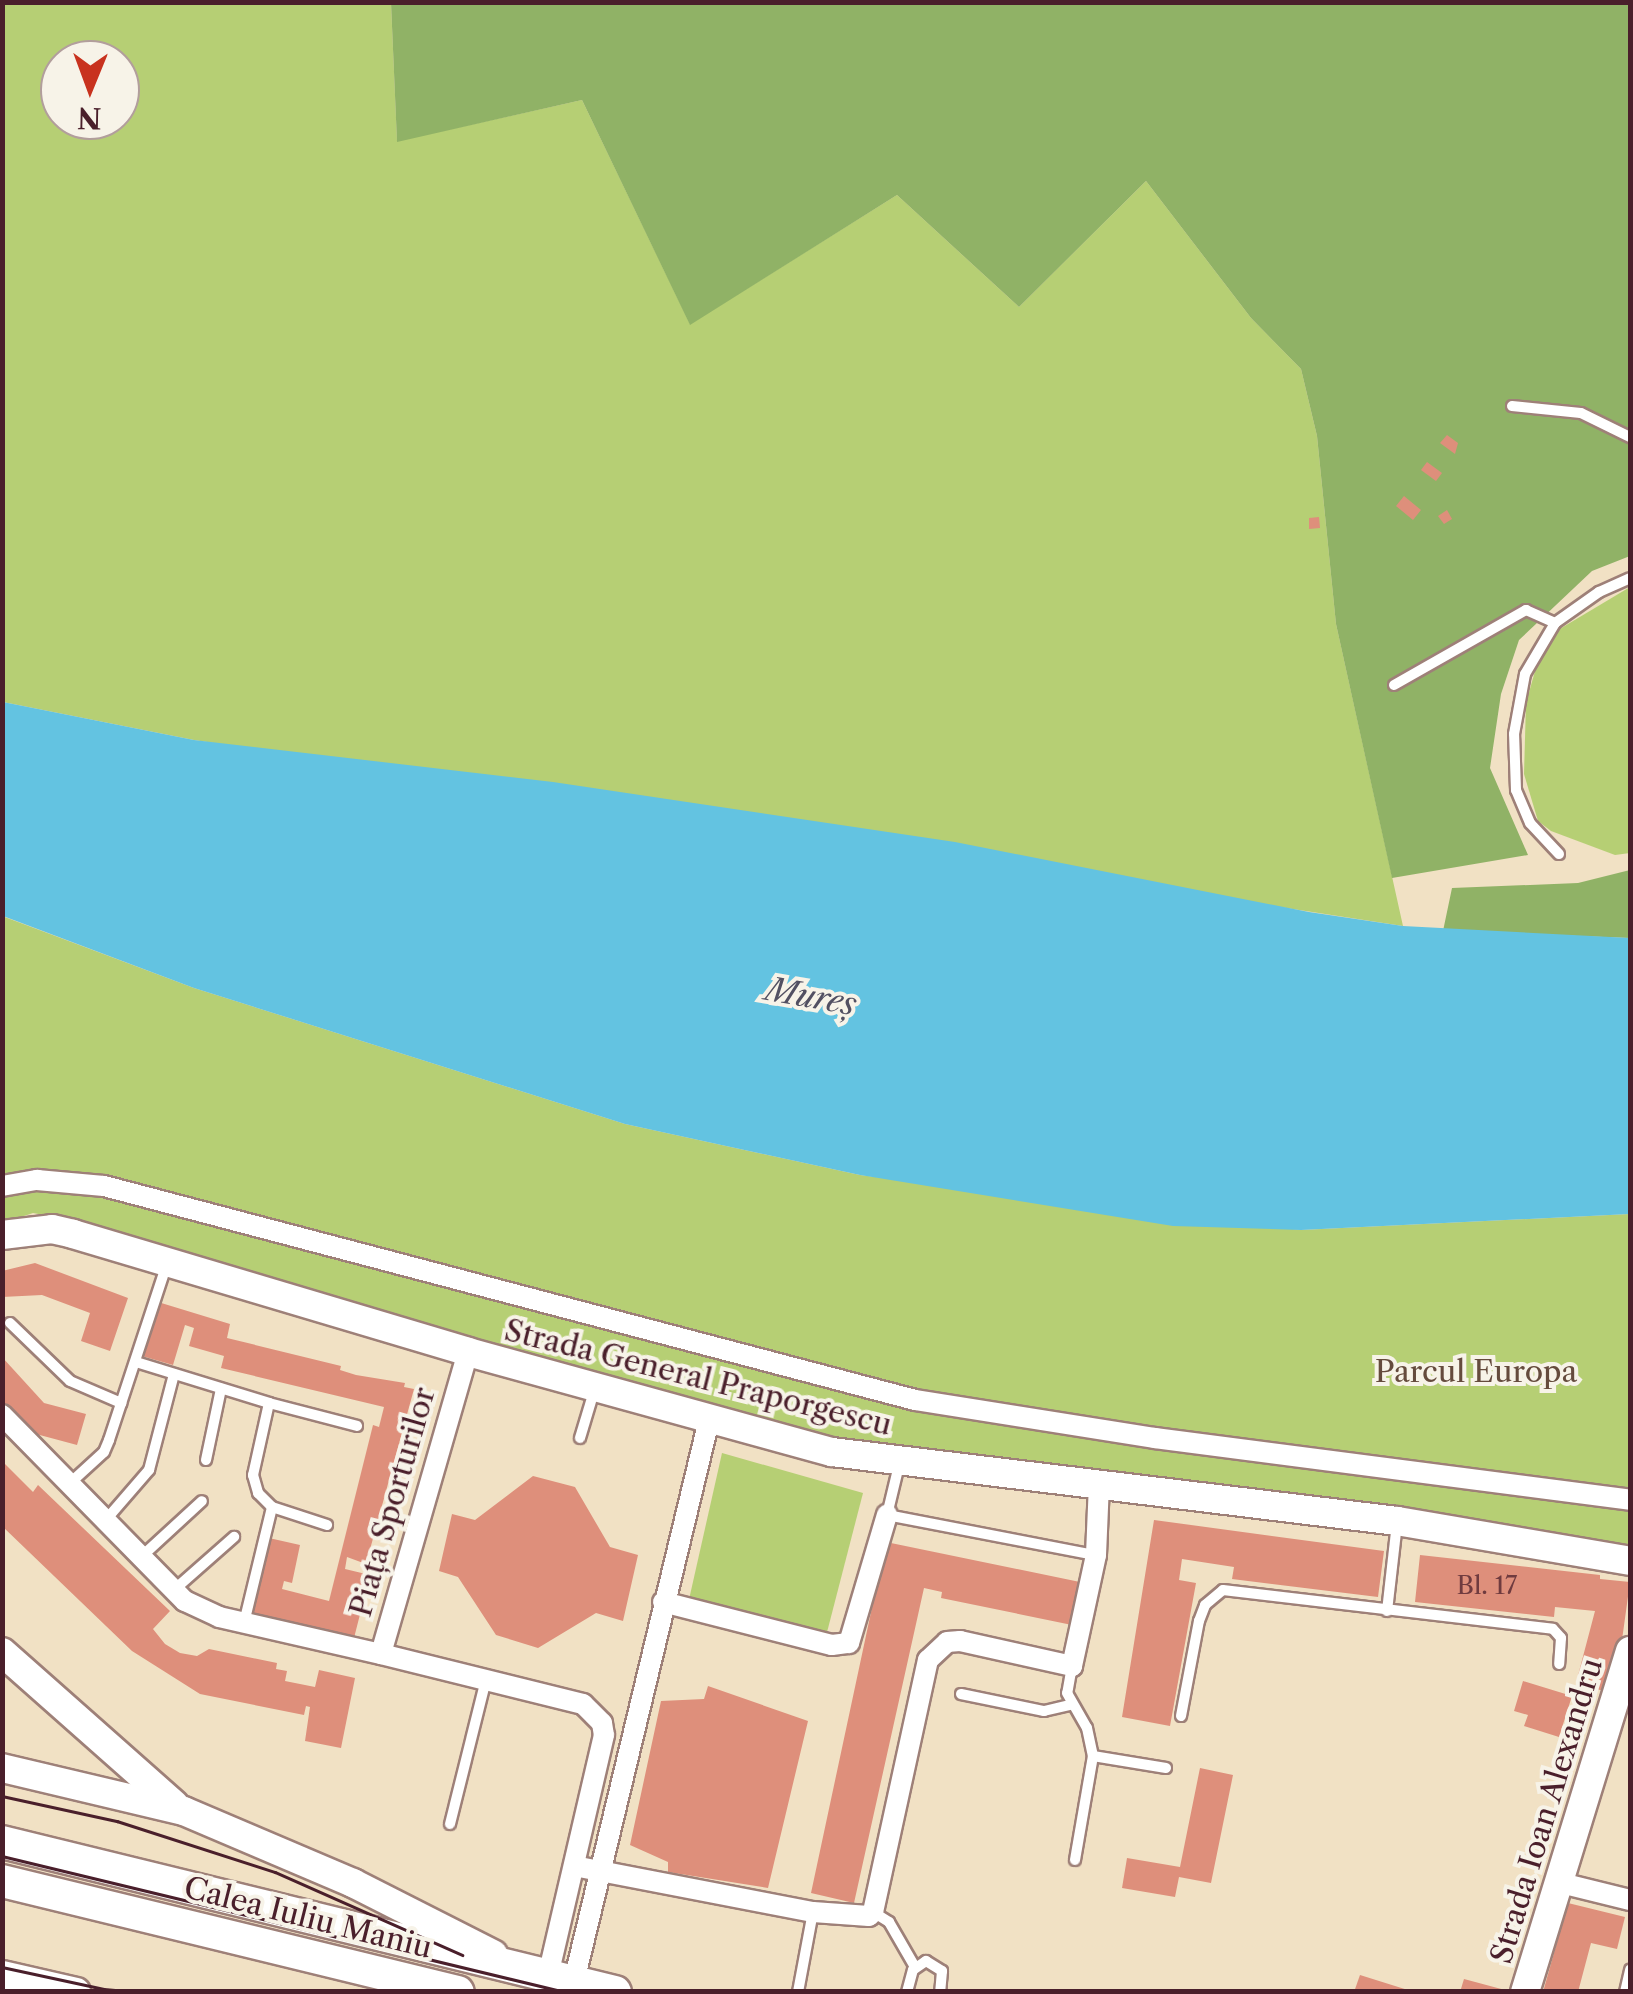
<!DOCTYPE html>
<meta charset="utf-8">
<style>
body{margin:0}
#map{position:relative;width:1633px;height:1994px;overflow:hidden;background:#f1e1c4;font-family:"Libre Caslon Text",serif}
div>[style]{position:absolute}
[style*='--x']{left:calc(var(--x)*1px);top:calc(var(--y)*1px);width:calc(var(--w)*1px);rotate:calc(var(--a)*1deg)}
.green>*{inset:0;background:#b6cf74}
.forest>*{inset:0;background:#90b266}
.water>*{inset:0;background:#63c3e1}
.building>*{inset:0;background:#de8f7b}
.roads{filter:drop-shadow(2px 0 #9e8078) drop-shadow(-2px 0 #9e8078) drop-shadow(0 2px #9e8078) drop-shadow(0 -2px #9e8078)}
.lane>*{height:10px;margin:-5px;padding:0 5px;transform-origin:5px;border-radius:5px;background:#fff}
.street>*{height:20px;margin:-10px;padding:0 10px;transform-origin:10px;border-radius:10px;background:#fff}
.secondary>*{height:28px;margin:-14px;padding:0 14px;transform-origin:14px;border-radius:14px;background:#fff}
.primary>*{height:32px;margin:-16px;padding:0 16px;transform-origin:16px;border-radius:16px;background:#fff}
.tram>*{height:2.5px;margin:-1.25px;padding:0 1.25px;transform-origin:1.25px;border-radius:1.25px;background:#4a1f2b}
span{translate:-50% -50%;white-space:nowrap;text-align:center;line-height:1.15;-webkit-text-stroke:8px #f7f3e8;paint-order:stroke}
.number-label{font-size:25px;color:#6f3b3f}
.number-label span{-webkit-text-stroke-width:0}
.park-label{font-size:30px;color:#654b3d}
.street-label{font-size:30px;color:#4a1f2b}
.water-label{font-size:32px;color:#525062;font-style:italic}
.frame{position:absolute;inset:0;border:5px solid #4a1f2b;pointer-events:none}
.north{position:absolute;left:40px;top:40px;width:100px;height:100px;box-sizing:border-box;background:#f7f3e8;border:2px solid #b29e9c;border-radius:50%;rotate:181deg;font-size:28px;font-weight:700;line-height:40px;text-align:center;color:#4a1f2b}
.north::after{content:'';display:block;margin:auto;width:35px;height:45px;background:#c8321e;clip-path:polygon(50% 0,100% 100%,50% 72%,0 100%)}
</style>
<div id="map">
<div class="green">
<i style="clip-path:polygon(evenodd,2px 3px,391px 3px,397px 141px,582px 100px,690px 324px,897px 195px,1019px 307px,1146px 181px,1251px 318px,1301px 369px,1317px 436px,1336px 624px,1403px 926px,194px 740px,3px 702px,2px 3px,60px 60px,120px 60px,120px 120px,60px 120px,60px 60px)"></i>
<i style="clip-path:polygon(1630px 587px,1630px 853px,1615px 855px,1551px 831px,1538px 821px,1524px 774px,1526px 703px,1539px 657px,1558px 630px)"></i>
<i style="clip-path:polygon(2px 916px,194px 988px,625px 1124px,860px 1175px,1301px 1230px,1630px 1214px,1630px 1545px,817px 1442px,50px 1216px,33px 1213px,3px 1223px)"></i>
<i style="clip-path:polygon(722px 1453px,863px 1493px,825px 1640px,688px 1604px)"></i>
</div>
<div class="forest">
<i style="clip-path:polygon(391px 3px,1630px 3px,1630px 556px,1592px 571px,1519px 640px,1501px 694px,1490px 768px,1528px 855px,1392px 878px,1336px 624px,1317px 436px,1301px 369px,1251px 318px,1146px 181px,1019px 307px,897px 195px,690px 325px,582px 100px,397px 142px)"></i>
<i style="clip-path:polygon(1630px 870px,1630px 938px,1443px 931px,1452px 888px,1578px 883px)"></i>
</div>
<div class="water">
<i style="clip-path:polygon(3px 702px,194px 740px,553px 782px,955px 842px,1309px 912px,1403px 926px,1630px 938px,1630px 1214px,1301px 1230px,1173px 1226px,860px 1175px,625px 1124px,194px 988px,3px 916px)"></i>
</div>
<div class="building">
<i style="clip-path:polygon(1447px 435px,1458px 443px,1455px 454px,1440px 443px)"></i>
<i style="clip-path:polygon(1427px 462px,1442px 473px,1436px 481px,1421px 470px)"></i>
<i style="clip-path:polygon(1404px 496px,1421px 510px,1413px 520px,1396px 506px)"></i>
<i style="clip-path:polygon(1447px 510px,1452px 519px,1444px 524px,1438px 516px)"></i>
<i style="clip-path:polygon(1319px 517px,1320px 528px,1309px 529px,1309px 518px)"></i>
<i style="clip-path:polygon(35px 1263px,128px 1298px,110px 1351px,81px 1341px,90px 1313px,42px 1295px,2px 1297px,2px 1271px)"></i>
<i style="clip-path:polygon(158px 1302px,230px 1324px,227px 1338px,341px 1366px,340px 1370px,356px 1375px,405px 1383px,404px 1387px,414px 1389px,366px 1564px,347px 1557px,345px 1569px,370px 1575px,354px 1638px,251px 1615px,269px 1538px,300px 1545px,292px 1583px,284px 1581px,282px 1589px,329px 1601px,373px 1425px,379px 1427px,384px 1407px,221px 1368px,224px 1356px,189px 1346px,194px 1328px,185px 1325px,173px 1365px,142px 1356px)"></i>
<i style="clip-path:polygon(2px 1357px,44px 1403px,86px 1414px,77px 1445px,36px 1434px,2px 1407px)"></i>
<i style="clip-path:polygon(2px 1461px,33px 1492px,38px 1485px,170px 1611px,153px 1629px,165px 1644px,180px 1653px,197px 1656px,209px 1649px,277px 1663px,276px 1669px,287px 1671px,285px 1681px,315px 1687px,319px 1670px,355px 1678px,341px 1748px,305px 1741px,310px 1707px,306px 1706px,304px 1715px,200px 1694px,132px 1651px,2px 1526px)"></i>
<i style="clip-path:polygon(533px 1476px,575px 1487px,610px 1547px,638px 1555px,623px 1621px,596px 1613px,538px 1648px,496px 1635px,458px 1577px,439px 1571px,452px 1514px,475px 1520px)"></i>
<i style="clip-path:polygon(1154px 1520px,1384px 1551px,1378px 1597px,1232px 1579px,1234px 1567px,1182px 1559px,1179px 1580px,1196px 1583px,1170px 1726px,1122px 1717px)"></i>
<i style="clip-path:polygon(886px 1542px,1080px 1582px,1072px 1625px,941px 1598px,942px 1592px,924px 1588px,854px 1903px,811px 1893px)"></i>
<i style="clip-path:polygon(1420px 1555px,1600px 1575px,1600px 1579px,1630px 1582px,1622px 1640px,1607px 1692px,1576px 1683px,1595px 1611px,1555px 1607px,1554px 1617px,1415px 1602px)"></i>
<i style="clip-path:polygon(1523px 1681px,1572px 1696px,1559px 1737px,1524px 1726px,1528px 1715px,1514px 1711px)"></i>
<i style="clip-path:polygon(708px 1686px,808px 1721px,768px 1888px,668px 1872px,668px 1862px,630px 1845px,661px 1701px,704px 1699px)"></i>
<i style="clip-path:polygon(1200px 1768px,1233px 1775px,1211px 1883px,1179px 1877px,1175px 1897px,1122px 1888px,1127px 1858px,1180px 1867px)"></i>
<i style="clip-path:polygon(1568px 1903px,1625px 1917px,1617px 1949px,1591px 1943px,1578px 1992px,1543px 1992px)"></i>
<i style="clip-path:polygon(1360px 1975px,1411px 1991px,1411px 1992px,1354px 1992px)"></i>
<i style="clip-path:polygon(1464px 1979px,1505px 1990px,1505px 1992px,1460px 1992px)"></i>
</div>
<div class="roads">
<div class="lane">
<i style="--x:1512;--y:406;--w:69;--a:5.8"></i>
<i style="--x:1581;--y:413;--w:55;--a:26.1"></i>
<i style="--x:1394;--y:685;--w:152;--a:-29.6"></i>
<i style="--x:1526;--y:610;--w:32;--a:24"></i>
<i style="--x:1559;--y:854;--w:42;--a:-133.1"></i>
<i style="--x:1530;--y:823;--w:36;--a:-113"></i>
<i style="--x:1516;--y:790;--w:56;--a:-92"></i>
<i style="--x:1514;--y:734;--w:61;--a:-79.6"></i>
<i style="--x:1525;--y:674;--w:59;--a:-59.5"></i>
<i style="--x:1555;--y:623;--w:54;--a:-35.2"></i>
<i style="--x:1599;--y:592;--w:34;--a:-24"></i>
<i style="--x:10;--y:1323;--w:83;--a:44"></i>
<i style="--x:70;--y:1381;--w:56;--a:23.3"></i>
<i style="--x:136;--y:1362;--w:139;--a:17.1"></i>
<i style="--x:269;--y:1403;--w:74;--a:102.5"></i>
<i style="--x:253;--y:1475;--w:19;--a:74"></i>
<i style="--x:258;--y:1493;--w:20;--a:45"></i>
<i style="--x:272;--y:1507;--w:58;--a:18.1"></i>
<i style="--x:269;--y:1403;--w:91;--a:14.6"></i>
<i style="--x:580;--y:1438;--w:52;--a:-73.3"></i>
<i style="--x:206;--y:1460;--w:73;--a:-78.1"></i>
<i style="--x:899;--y:1465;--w:51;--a:103.5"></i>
<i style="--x:887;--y:1515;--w:212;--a:10.9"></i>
<i style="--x:69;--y:1484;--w:47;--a:-42.4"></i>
<i style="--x:104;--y:1452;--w:13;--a:-67"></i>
<i style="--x:109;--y:1440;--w:185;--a:-71.8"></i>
<i style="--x:104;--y:1522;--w:69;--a:-49.1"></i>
<i style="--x:149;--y:1470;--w:99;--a:-75.4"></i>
<i style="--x:140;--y:1558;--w:84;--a:-42.6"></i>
<i style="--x:175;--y:1589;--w:79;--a:-41.4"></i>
<i style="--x:1387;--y:1611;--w:89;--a:-83.5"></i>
<i style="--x:244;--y:1623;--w:119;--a:-76.4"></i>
<i style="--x:1072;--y:1666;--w:27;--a:100"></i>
<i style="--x:1067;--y:1693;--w:40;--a:60.3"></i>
<i style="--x:1087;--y:1728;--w:29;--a:78"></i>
<i style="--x:1093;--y:1756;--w:74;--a:9.3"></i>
<i style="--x:961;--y:1694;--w:85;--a:11.6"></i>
<i style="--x:1044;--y:1711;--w:28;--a:-13"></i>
<i style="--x:1181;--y:1716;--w:97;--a:-79.3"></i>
<i style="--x:1199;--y:1621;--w:17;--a:-69"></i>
<i style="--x:1205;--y:1605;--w:23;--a:-40"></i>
<i style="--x:1223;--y:1590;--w:332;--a:6.7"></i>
<i style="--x:1553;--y:1629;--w:12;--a:48"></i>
<i style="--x:1561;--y:1638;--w:26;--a:94"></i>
<i style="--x:450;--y:1824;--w:148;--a:-76"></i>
<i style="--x:1075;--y:1860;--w:106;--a:-80.2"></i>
<i style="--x:873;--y:1912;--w:19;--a:32"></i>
<i style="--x:889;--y:1922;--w:52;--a:60"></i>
<i style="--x:798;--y:1992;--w:81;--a:-79.4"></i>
<i style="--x:907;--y:1992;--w:23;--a:-75"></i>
<i style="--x:913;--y:1970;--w:16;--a:-35"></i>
<i style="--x:926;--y:1961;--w:19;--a:32"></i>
<i style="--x:942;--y:1971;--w:21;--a:95"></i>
<i style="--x:1625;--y:1992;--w:23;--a:-77"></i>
</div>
<div class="street">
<i style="--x:2;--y:1186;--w:36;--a:-10"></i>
<i style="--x:37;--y:1180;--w:67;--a:5.1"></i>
<i style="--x:104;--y:1186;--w:839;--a:14.78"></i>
<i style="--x:915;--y:1400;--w:243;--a:9"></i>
<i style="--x:1155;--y:1438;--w:479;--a:7.4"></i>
<i style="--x:468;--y:1352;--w:314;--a:106.1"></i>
<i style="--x:381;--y:1654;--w:208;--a:13.9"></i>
<i style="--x:583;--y:1704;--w:27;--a:45"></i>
<i style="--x:602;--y:1723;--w:12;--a:81"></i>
<i style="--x:604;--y:1735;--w:246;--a:103.1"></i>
<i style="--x:2;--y:1415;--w:261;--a:45.5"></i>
<i style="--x:185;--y:1601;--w:38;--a:25"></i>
<i style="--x:219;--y:1617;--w:166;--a:12.9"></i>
<i style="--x:663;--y:1602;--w:174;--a:14.3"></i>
<i style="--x:832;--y:1645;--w:17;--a:-7"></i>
<i style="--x:849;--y:1643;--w:134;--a:-73.5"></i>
<i style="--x:574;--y:1866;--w:243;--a:10.9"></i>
<i style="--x:813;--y:1912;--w:56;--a:4.1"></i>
<i style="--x:869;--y:1916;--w:6;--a:-45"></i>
<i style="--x:873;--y:1912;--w:258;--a:-77.7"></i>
<i style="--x:928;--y:1660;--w:26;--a:-43"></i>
<i style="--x:947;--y:1642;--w:13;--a:-4"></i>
<i style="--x:960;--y:1641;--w:115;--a:12.6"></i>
<i style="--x:1072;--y:1666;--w:114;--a:-77.8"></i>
<i style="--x:1096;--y:1555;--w:71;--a:-87.6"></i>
<i style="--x:1561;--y:1883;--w:71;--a:13.8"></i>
<i style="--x:574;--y:1981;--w:577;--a:-76.47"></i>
</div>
<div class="secondary">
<i style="--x:2;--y:1235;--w:50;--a:-6.8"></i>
<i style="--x:52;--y:1229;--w:22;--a:13"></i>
<i style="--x:73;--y:1234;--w:412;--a:16.6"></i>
<i style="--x:468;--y:1352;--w:377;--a:15.4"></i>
<i style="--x:832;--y:1452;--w:569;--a:6.96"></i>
<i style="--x:1397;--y:1521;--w:236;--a:9.7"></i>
<i style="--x:2;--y:1652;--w:230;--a:41.5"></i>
<i style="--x:2;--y:1768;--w:187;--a:13.3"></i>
<i style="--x:184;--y:1811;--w:184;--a:23.1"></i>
<i style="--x:353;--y:1883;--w:157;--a:26.9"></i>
<i style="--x:2;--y:1975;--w:76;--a:12.9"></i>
<i style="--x:1525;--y:1992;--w:357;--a:-72.9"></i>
</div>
<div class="primary">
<i style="--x:2;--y:1842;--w:631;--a:13.75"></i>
<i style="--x:2;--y:1881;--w:469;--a:13.7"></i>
</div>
</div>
<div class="tram">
<i style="--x:2;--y:1796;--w:118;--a:12.3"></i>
<i style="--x:117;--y:1821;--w:166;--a:17.9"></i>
<i style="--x:275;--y:1872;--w:205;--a:23.9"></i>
<i style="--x:2;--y:1856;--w:579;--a:13.58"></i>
<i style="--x:2;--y:1967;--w:104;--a:12.2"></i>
<i style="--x:104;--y:1989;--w:36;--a:5"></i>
</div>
<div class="number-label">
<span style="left:1487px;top:1586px">Bl. 17</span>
</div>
<div class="park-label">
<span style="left:1476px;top:1372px">Parcul Europa</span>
</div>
<div class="street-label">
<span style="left:698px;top:1378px;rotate:14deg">Strada General Praporgescu</span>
<span style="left:393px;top:1502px;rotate:-74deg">Piața Sporturilor</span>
<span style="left:1547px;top:1811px;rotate:-73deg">Strada Ioan Alexandru</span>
<span style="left:308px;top:1918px;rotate:14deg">Calea Iuliu Maniu</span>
</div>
<div class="water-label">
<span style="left:811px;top:997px;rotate:10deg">Mureș</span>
</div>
<div class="frame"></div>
<div class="north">N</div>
</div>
